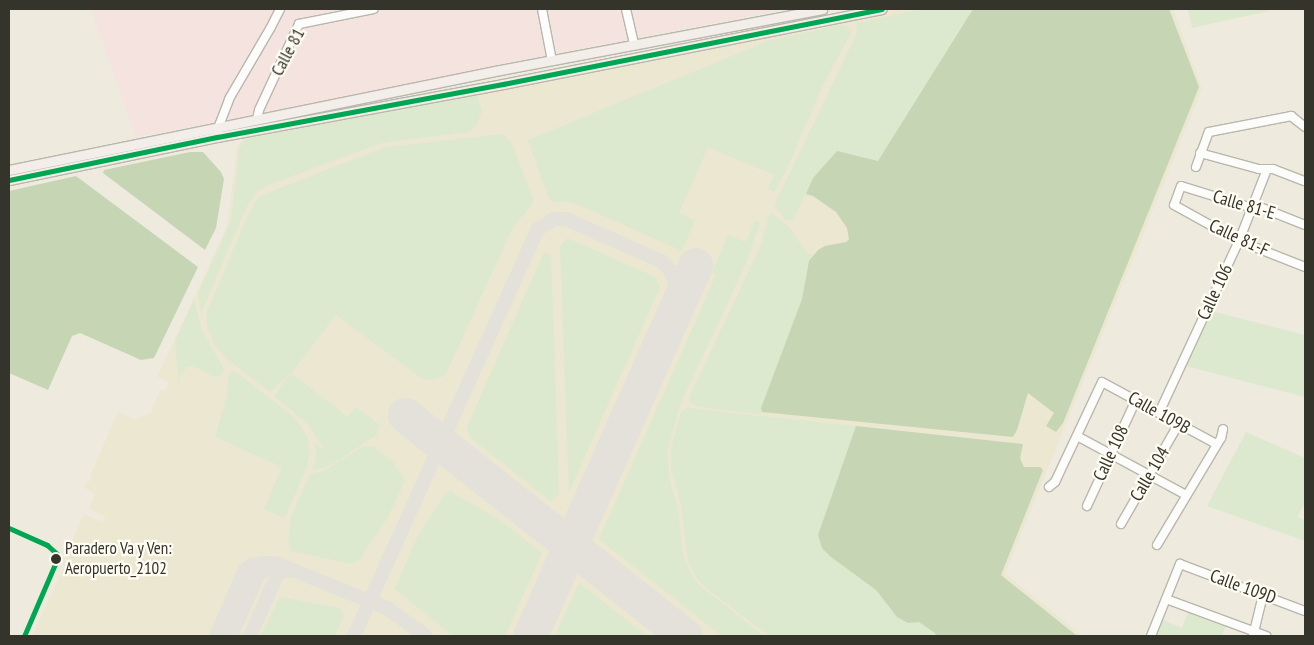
<!DOCTYPE html>
<style>
body{margin:0}
#map{position:relative;width:1314px;height:645px;overflow:hidden;background:#eeebde;font-family:"PT Sans Narrow",sans-serif}
div>[style]{position:absolute}
[style*='--x']{left:calc(var(--x)*1px);top:calc(var(--y)*1px);width:calc(var(--w)*1px);rotate:calc(var(--a)*1deg)}
.built>*{inset:0;background:#ebe7d0}
.industrial>*{inset:0;background:#f4e3df}
.green>*{inset:0;background:#dce9ce}
.forest>*{inset:0;background:#c6d6b5}
.taxiway>*{height:14px;margin:-7px;padding:0 7px;transform-origin:7px;border-radius:7px;background:#e3e1d9}
.runway>*{height:35px;margin:-17.5px;padding:0 17.5px;transform-origin:17.5px;border-radius:17.5px;background:#e3e1d9}
.roads{filter:drop-shadow(1px 0 #b9b7ac) drop-shadow(-1px 0 #b9b7ac) drop-shadow(0 1px #b9b7ac) drop-shadow(0 -1px #b9b7ac)}
.minor>*{height:8px;margin:-4px;padding:0 4px;transform-origin:4px;border-radius:4px;background:#fcfcfa}
.major>*{height:9px;margin:-4.5px;padding:0 4.5px;transform-origin:4.5px;border-radius:4.5px;background:#f3eeea}
.bus-1>*{height:5px;margin:-2.5px;padding:0 2.5px;transform-origin:2.5px;border-radius:2.5px;background:#00a651}
.dots>*{width:14px;height:14px;translate:-50% -50%;box-sizing:border-box;border:2px solid #fefcf3;border-radius:50%}
span{translate:-50% -50%;white-space:nowrap;text-align:center;line-height:1.15;-webkit-text-stroke:4.5px #fefcf3;paint-order:stroke}
.bus-label{font-size:17px;color:#35342b}
.left{translate:0 -50%;text-align:left}
.street-label{font-size:18px;color:#35342b}
.frame{position:absolute;inset:0;border:10px solid #35342b;pointer-events:none}
</style>
<div id="map">
<div class="built">
<i style="clip-path:polygon(897px 9px,1173px 9px,1202px 89px,1005px 574px,1083px 636px,32px 636px,68px 558px,65px 556px,84px 514px,103px 522px,106px 517px,89px 509px,95px 493px,84px 488px,87px 481px,90px 482px,92px 472px,115px 418px,118px 412px,134px 419px,151px 413px,160px 390px,165px 391px,169px 382px,157px 377px,227px 227px,237px 148px,242px 140px,246px 137px)"></i>
</div>
<div class="industrial">
<i style="clip-path:polygon(91px 9px,788px 9px,510px 62px,392px 90px,136px 137px)"></i>
</div>
<div class="green">
<i style="clip-path:polygon(922px 9px,973px 9px,878px 162px,813px 178px,793px 220px,786px 220px,774px 206px,856px 35px,857px 23px)"></i>
<i style="clip-path:polygon(1188px 9px,1268px 9px,1269px 11px,1192px 28px)"></i>
<i style="clip-path:polygon(839px 25px,847px 27px,851px 33px,823px 85px,786px 171px,774px 192px,768px 189px,774px 175px,708px 147px,679px 213px,695px 221px,682px 251px,579px 205px,567px 202px,552px 202px,549px 199px,528px 140px,768px 41px)"></i>
<i style="clip-path:polygon(469px 94px,477px 96px,482px 111px,476px 126px,469px 132px,381px 143px,266px 186px,257px 192px,247px 206px,201px 313px,198px 293px,231px 221px,239px 149px,245px 139px)"></i>
<i style="clip-path:polygon(503px 134px,511px 142px,533px 199px,533px 203px,513px 227px,445px 376px,429px 380px,420px 377px,336px 315px,292px 372px,270px 392px,226px 358px,214px 344px,207px 326px,207px 312px,248px 215px,257px 199px,262px 195px,386px 147px)"></i>
<i style="clip-path:polygon(770px 212px,790px 228px,807px 253px,814px 255px,810px 261px,802px 299px,761px 408px,762px 412px,761px 414px,698px 407px,690px 403px,689px 397px,759px 250px)"></i>
<i style="clip-path:polygon(755px 220px,760px 223px,748px 259px,680px 405px,667px 453px,670px 482px,678px 509px,683px 554px,688px 568px,698px 584px,764px 636px,722px 636px,599px 539px,716px 275px,712px 272px,728px 235px,746px 242px)"></i>
<i style="clip-path:polygon(567px 238px,655px 277px,660px 287px,569px 492px,560px 247px)"></i>
<i style="clip-path:polygon(544px 252px,551px 256px,559px 494px,550px 501px,471px 438px,467px 427px)"></i>
<i style="clip-path:polygon(194px 299px,202px 331px,224px 369px,221px 375px,215px 377px,193px 366px,187px 367px,180px 375px,179px 386px,175px 342px)"></i>
<i style="clip-path:polygon(1211px 311px,1305px 335px,1305px 397px,1186px 366px)"></i>
<i style="clip-path:polygon(232px 372px,236px 372px,295px 418px,308px 438px,310px 451px,305px 471px,286px 515px,283px 518px,264px 509px,282px 467px,215px 437px,227px 395px,228px 378px)"></i>
<i style="clip-path:polygon(293px 375px,348px 417px,356px 407px,380px 425px,376px 435px,333px 464px,312px 471px,316px 456px,315px 441px,320px 449px,323px 448px,308px 424px,274px 396px,288px 377px)"></i>
<i style="clip-path:polygon(687px 408px,856px 426px,822px 523px,867px 583px,885px 599px,887px 606px,908px 623px,919px 622px,927px 626px,935px 633px,936px 636px,769px 636px,705px 587px,697px 579px,688px 561px,681px 505px,671px 469px,671px 448px,681px 412px)"></i>
<i style="clip-path:polygon(1246px 432px,1305px 458px,1305px 502px,1298px 517px,1305px 520px,1305px 541px,1207px 506px)"></i>
<i style="clip-path:polygon(373px 446px,393px 462px,405px 480px,388px 517px,359px 560px,351px 564px,291px 551px,288px 538px,291px 525px,289px 522px,310px 474px,324px 471px,362px 447px)"></i>
<i style="clip-path:polygon(449px 491px,497px 518px,542px 553px,505px 636px,453px 636px,395px 589px,416px 539px,443px 497px)"></i>
<i style="clip-path:polygon(579px 583px,647px 636px,555px 636px)"></i>
<i style="clip-path:polygon(280px 597px,340px 608px,343px 617px,335px 636px,260px 636px)"></i>
<i style="clip-path:polygon(1188px 612px,1226px 626px,1222px 636px,1159px 636px,1156px 634px,1161px 619px,1182px 628px)"></i>
</div>
<div class="forest">
<i style="clip-path:polygon(973px 9px,1169px 9px,1199px 87px,1063px 423px,1056px 432px,1046px 426px,1054px 413px,1028px 393px,1017px 430px,1013px 437px,762px 412px,761px 408px,802px 299px,809px 261px,818px 250px,825px 246px,846px 242px,849px 239px,847px 228px,836px 212px,813px 196px,806px 194px,813px 178px,837px 151px,878px 161px)"></i>
<i style="clip-path:polygon(190px 152px,203px 152px,221px 172px,224px 179px,216px 228px,205px 250px,103px 173px,104px 170px)"></i>
<i style="clip-path:polygon(76px 176px,198px 267px,154px 358px,141px 360px,80px 333px,72px 336px,48px 390px,9px 373px,9px 191px)"></i>
<i style="clip-path:polygon(856px 426px,1023px 444px,1020px 458px,1024px 467px,1040px 467px,1043px 470px,1001px 575px,1077px 636px,936px 636px,935px 633px,919px 622px,908px 623px,897px 617px,876px 590px,831px 557px,822px 548px,818px 535px)"></i>
</div>
<div class="taxiway">
<i style="--x:447;--y:428;--w:15;--a:82"></i>
<i style="--x:449;--y:443;--w:19;--a:55"></i>
<i style="--x:216;--y:636;--w:72;--a:-66.3"></i>
<i style="--x:245;--y:570;--w:9;--a:-36"></i>
<i style="--x:252;--y:565;--w:16;--a:-7"></i>
<i style="--x:268;--y:563;--w:10;--a:6"></i>
<i style="--x:278;--y:564;--w:118;--a:22"></i>
<i style="--x:387;--y:608;--w:48;--a:35.7"></i>
<i style="--x:231;--y:636;--w:67;--a:-66.1"></i>
<i style="--x:258;--y:575;--w:13;--a:-39"></i>
<i style="--x:268;--y:567;--w:9;--a:-6"></i>
<i style="--x:250;--y:636;--w:67;--a:-66.1"></i>
<i style="--x:277;--y:575;--w:8;--a:-30"></i>
<i style="--x:284;--y:571;--w:8;--a:-7"></i>
<i style="--x:354;--y:636;--w:447;--a:-65.7"></i>
<i style="--x:538;--y:229;--w:19;--a:-32"></i>
<i style="--x:554;--y:219;--w:12;--a:0"></i>
<i style="--x:566;--y:219;--w:104;--a:23.9"></i>
<i style="--x:661;--y:261;--w:11;--a:45"></i>
<i style="--x:669;--y:269;--w:17;--a:65"></i>
<i style="--x:676;--y:284;--w:26;--a:90"></i>
</div>
<div class="runway">
<i style="--x:405;--y:415;--w:357;--a:38.3"></i>
<i style="--x:530;--y:636;--w:406;--a:-66"></i>
</div>
<div class="roads">
<div class="minor">
<i style="--x:542;--y:9;--w:53;--a:79.1"></i>
<i style="--x:626;--y:9;--w:37;--a:77"></i>
<i style="--x:257;--y:119;--w:9;--a:-77"></i>
<i style="--x:259;--y:110;--w:95;--a:-65.1"></i>
<i style="--x:299;--y:24;--w:76;--a:-11.3"></i>
<i style="--x:217;--y:131;--w:34;--a:-69"></i>
<i style="--x:229;--y:99;--w:83;--a:-59.7"></i>
<i style="--x:271;--y:27;--w:20;--a:-63"></i>
<i style="--x:1200;--y:153;--w:61;--a:15.2"></i>
<i style="--x:1259;--y:169;--w:14;--a:0"></i>
<i style="--x:1273;--y:169;--w:34;--a:21"></i>
<i style="--x:1196;--y:167;--w:37;--a:-70"></i>
<i style="--x:1209;--y:132;--w:84;--a:-11"></i>
<i style="--x:1291;--y:116;--w:18;--a:38"></i>
<i style="--x:1305;--y:225;--w:48;--a:-158.2"></i>
<i style="--x:1260;--y:207;--w:11;--a:180"></i>
<i style="--x:1249;--y:207;--w:71;--a:-162.8"></i>
<i style="--x:1181;--y:186;--w:20;--a:110"></i>
<i style="--x:1174;--y:205;--w:74;--a:29"></i>
<i style="--x:1239;--y:241;--w:71;--a:21.5"></i>
<i style="--x:1159;--y:413;--w:190;--a:-65.1"></i>
<i style="--x:1239;--y:241;--w:77;--a:-68.7"></i>
<i style="--x:1077;--y:436;--w:124;--a:28.4"></i>
<i style="--x:1049;--y:487;--w:8;--a:-40"></i>
<i style="--x:1055;--y:482;--w:110;--a:-64.8"></i>
<i style="--x:1102;--y:382;--w:130;--a:28.5"></i>
<i style="--x:1087;--y:506;--w:117;--a:-65.2"></i>
<i style="--x:1121;--y:524;--w:116;--a:-60.1"></i>
<i style="--x:1157;--y:545;--w:125;--a:-59.1"></i>
<i style="--x:1221;--y:438;--w:9;--a:-77"></i>
<i style="--x:1166;--y:599;--w:107;--a:20.3"></i>
<i style="--x:1151;--y:636;--w:78;--a:-68.1"></i>
<i style="--x:1180;--y:564;--w:134;--a:20.6"></i>
<i style="--x:1253;--y:636;--w:42;--a:-76.3"></i>
</div>
<div class="major">
<i style="--x:9;--y:170;--w:501;--a:-11.51"></i>
<i style="--x:500;--y:70;--w:328;--a:-10.7"></i>
<i style="--x:9;--y:180;--w:212;--a:-11.7"></i>
<i style="--x:217;--y:137;--w:291;--a:-10.5"></i>
<i style="--x:503;--y:84;--w:386;--a:-11.2"></i>
</div>
</div>
<div class="bus-1">
<i style="--x:9;--y:180;--w:212;--a:-11.7"></i>
<i style="--x:217;--y:137;--w:291;--a:-10.5"></i>
<i style="--x:503;--y:84;--w:386;--a:-11.2"></i>
<i style="--x:9;--y:528;--w:42;--a:24.1"></i>
<i style="--x:47;--y:545;--w:13;--a:42"></i>
<i style="--x:57;--y:554;--w:10;--a:101"></i>
<i style="--x:55;--y:564;--w:78;--a:113.3"></i>
</div>
<div class="dots">
<i style="left:56px;top:559px;background:#35342b"></i>
</div>
<div class="bus-label">
<span class="left" style="left:65px;top:559px">Paradero Va y Ven:<br>Aeropuerto_2102</span>
</div>
<div class="street-label">
<span style="left:288px;top:52px;rotate:-62deg">Calle 81</span>
<span style="left:1244px;top:205px;rotate:16deg">Calle 81-E</span>
<span style="left:1239px;top:238px;rotate:25deg">Calle 81-F</span>
<span style="left:1215px;top:292px;rotate:-65deg">Calle 106</span>
<span style="left:1159px;top:413px;rotate:29deg">Calle 109B</span>
<span style="left:1111px;top:453px;rotate:-65deg">Calle 108</span>
<span style="left:1150px;top:474px;rotate:-60deg">Calle 104</span>
<span style="left:1243px;top:587px;rotate:20deg">Calle 109D</span>
</div>
<div class="frame"></div>
</div>
